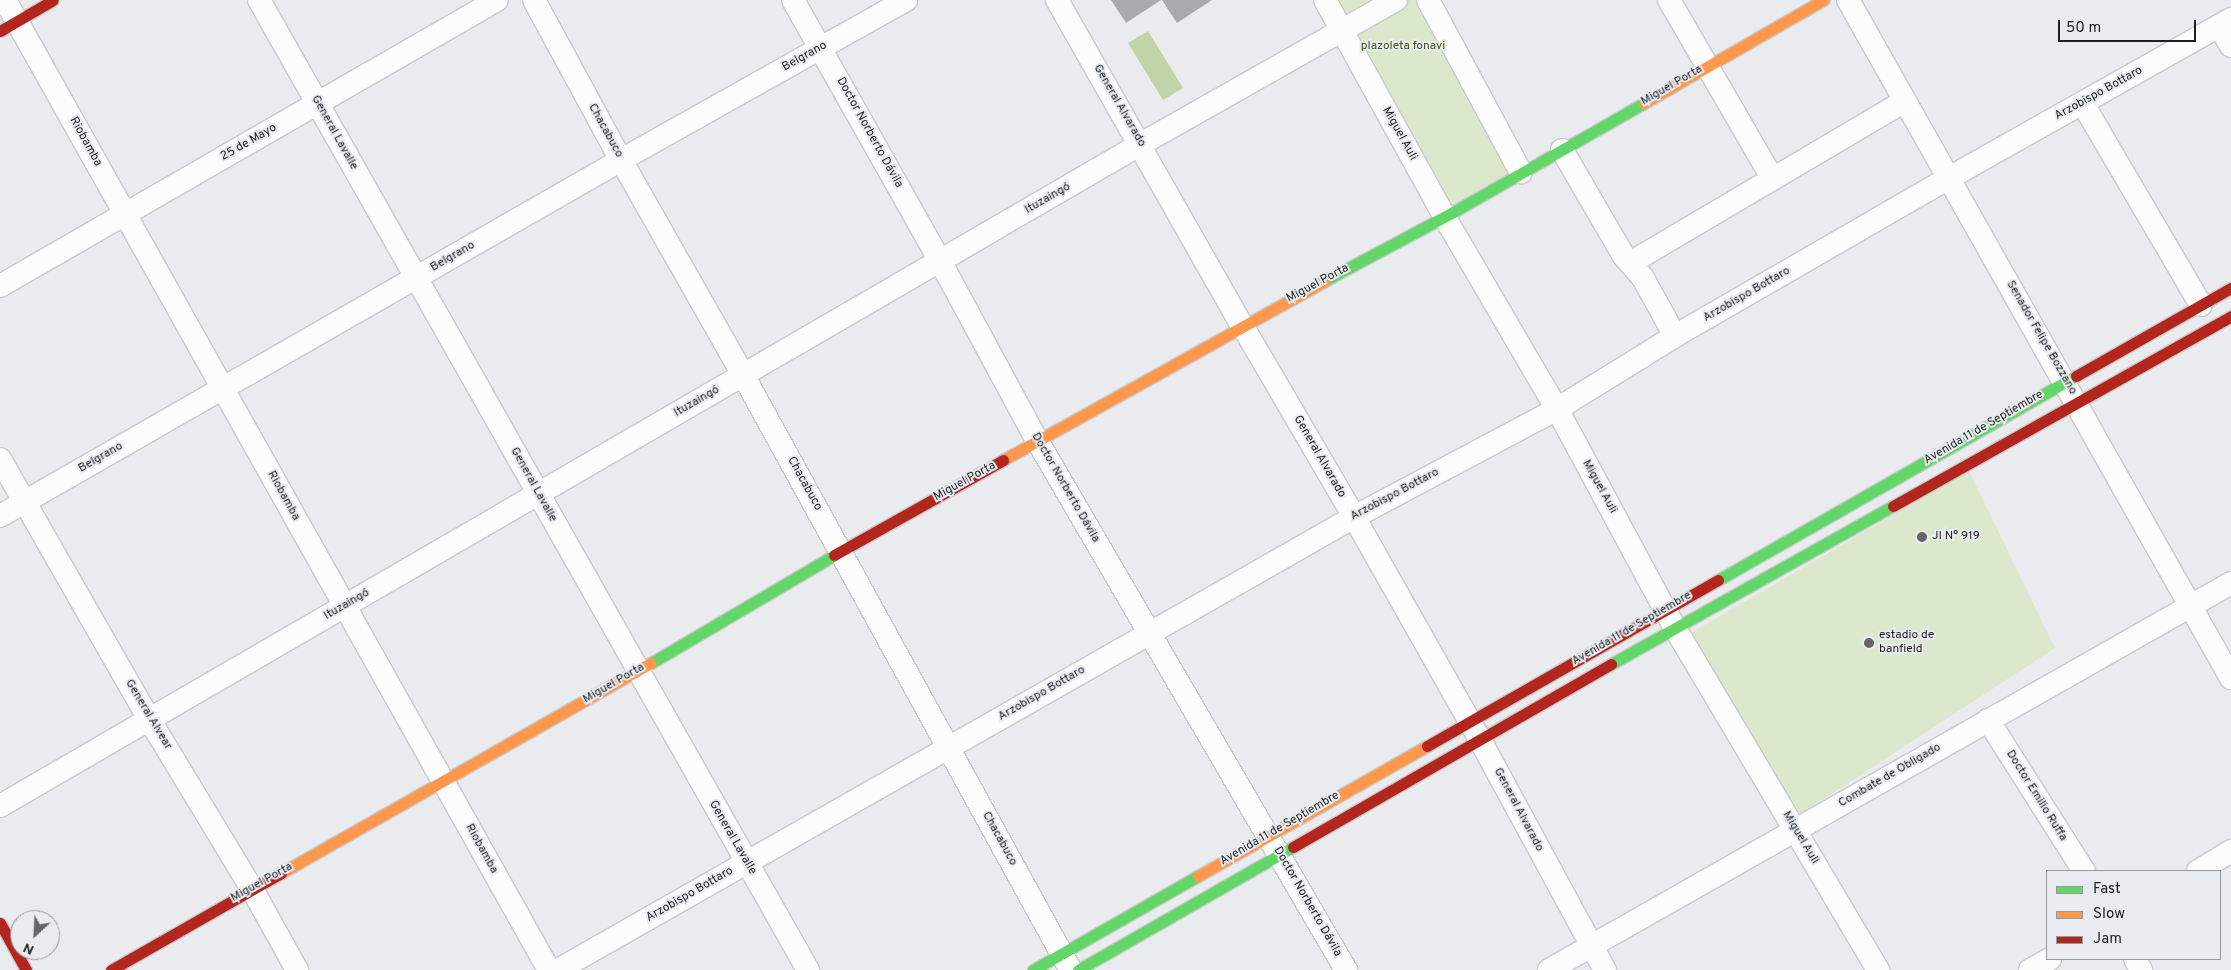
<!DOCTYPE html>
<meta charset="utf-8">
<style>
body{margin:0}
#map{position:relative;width:2231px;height:970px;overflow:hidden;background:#e9ebee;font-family:Overpass,sans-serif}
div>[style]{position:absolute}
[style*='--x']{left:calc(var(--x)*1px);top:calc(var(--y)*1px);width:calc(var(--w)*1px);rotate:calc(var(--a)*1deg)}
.green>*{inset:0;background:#dce8cc}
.water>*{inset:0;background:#c2d3a7}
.building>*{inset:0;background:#a8aaab}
.roads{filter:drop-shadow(1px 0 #c8c9cb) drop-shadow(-1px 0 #c8c9cb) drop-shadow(0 1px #c8c9cb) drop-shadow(0 -1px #c8c9cb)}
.street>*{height:22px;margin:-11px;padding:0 11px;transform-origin:11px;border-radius:11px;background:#fcfcfc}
.fast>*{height:11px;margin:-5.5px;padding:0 5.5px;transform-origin:5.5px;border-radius:5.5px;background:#63d668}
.slow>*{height:11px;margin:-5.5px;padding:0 5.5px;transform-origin:5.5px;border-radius:5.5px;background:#ff974d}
.jam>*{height:11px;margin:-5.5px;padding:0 5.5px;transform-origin:5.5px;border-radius:5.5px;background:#b3261e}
.dots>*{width:14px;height:14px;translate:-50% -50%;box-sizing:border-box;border:2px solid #e8ebef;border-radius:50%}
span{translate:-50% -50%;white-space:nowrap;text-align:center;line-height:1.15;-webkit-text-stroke:4px #e8ebef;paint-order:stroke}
.park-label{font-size:12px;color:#445811}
.street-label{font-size:12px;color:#1f1f21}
.poi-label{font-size:12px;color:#1f1f21}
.left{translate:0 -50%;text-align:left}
.legend{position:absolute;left:2046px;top:870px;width:175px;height:90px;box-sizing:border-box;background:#e8ebef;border:1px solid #98999d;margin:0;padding:6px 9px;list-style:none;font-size:15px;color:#1f1f21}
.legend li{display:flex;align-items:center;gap:10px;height:25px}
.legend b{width:25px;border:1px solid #98999d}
.north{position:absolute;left:10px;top:910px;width:50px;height:50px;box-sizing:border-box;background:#e8ebef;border:1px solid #98999d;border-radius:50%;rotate:205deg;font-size:14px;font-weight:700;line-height:20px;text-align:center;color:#1f1f21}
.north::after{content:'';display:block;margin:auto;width:18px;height:22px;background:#666669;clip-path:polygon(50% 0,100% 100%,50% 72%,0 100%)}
.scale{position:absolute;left:2058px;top:20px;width:138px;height:22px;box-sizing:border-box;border:2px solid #1f1f21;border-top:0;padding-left:6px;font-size:15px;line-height:18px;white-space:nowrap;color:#1f1f21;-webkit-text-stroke:4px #e8ebef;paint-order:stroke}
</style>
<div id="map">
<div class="green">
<i style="clip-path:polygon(1334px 0,1421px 0,1515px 170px,1453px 212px)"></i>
<i style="clip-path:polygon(1969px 471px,2055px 648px,1801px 814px,1682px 638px)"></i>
</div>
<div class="water">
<i style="clip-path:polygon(1148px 31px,1183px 88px,1163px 100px,1128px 43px)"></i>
</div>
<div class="building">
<i style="clip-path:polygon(1111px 0,1161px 0,1126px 23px)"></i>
<i style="clip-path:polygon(1162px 0,1212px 0,1177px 23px)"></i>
</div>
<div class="roads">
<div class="street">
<i style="--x:5;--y:0;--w:1112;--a:60.72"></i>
<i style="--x:259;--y:0;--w:1115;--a:60.49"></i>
<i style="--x:534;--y:0;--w:182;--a:61.5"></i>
<i style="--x:621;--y:160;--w:247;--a:60.4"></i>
<i style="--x:743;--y:375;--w:676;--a:61.16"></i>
<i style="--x:793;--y:0;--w:300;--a:60.6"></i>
<i style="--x:940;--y:261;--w:206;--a:61.6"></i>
<i style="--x:1038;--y:442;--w:611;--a:59.74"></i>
<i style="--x:1057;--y:0;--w:374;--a:60.4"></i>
<i style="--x:1242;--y:325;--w:222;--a:59.7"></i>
<i style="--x:1354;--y:517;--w:256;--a:60.5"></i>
<i style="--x:1480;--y:740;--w:262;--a:61.5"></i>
<i style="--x:1325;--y:0;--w:247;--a:61.1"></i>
<i style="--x:1444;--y:216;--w:224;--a:59.7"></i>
<i style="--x:1557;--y:409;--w:249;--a:61.7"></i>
<i style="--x:1675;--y:628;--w:398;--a:59.3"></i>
<i style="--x:1428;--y:0;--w:196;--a:61.7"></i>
<i style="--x:1669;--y:0;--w:206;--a:59.9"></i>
<i style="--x:1848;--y:0;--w:779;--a:60.54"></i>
<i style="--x:2219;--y:26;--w:23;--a:59"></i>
<i style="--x:2083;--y:104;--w:233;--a:59.6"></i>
<i style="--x:1562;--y:150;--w:121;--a:59.8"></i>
<i style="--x:1623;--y:255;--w:30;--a:49"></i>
<i style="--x:1643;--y:278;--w:66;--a:61.1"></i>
<i style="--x:1630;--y:263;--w:319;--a:-30.5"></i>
<i style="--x:0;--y:286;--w:573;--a:-29.92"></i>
<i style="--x:0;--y:459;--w:300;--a:60.2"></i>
<i style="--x:149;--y:719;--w:199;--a:58.8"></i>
<i style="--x:252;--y:889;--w:93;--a:60.9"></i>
<i style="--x:0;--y:516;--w:716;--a:-29.82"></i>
<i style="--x:621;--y:160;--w:327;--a:-29.3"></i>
<i style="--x:1988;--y:720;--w:179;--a:57.6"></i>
<i style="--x:0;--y:806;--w:1319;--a:-30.12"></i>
<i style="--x:1141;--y:144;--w:293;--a:-29.5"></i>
<i style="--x:2198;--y:871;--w:39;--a:-31"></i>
<i style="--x:2135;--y:959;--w:13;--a:61"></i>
<i style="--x:558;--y:970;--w:916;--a:-29.64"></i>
<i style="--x:1354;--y:517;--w:230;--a:-28"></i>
<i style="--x:1557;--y:409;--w:139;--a:-31.7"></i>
<i style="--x:1675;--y:336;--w:316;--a:-30"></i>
<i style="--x:1949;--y:178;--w:324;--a:-29.4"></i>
<i style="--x:1549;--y:970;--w:784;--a:-29.57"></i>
<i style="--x:2030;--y:970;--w:23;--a:-29"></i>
</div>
<div class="fast">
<i style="--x:1324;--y:281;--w:146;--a:-28.1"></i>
<i style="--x:1453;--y:212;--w:220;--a:-29.7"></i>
<i style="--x:1718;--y:580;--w:412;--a:-29.7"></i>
<i style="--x:651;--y:663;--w:212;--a:-30.5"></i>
<i style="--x:1611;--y:664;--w:323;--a:-29.3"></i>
<i style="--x:1033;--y:970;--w:190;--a:-29.7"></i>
<i style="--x:1078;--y:970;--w:248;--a:-29.8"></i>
</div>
<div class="slow">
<i style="--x:1644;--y:103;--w:207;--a:-29.9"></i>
<i style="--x:1003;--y:460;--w:368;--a:-29.1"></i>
<i style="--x:281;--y:873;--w:425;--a:-29.6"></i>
<i style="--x:1198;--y:876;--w:263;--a:-29.6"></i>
</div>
<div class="jam">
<i style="--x:0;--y:31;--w:61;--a:-30.3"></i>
<i style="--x:2076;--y:376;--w:178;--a:-29.6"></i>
<i style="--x:1893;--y:506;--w:388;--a:-29.3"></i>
<i style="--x:834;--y:555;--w:194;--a:-29.3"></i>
<i style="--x:1427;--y:746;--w:335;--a:-29.7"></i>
<i style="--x:1293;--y:847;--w:367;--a:-29.9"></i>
<i style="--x:0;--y:923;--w:54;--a:61"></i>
<i style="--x:111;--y:970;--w:196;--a:-29.7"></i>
</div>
</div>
<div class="dots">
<i style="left:1922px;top:537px;background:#666669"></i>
<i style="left:1869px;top:643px;background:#666669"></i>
</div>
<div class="park-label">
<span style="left:1403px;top:47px">plazoleta fonavi</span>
</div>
<div class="street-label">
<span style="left:805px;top:57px;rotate:-29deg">Belgrano</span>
<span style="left:1672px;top:86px;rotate:-30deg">Miguel Porta</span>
<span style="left:2099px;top:94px;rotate:-29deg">Arzobispo Bottaro</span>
<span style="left:1119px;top:106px;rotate:60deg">General Alvarado</span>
<span style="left:605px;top:131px;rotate:61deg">Chacabuco</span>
<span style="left:334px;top:133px;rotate:61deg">General Lavalle</span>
<span style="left:869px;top:133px;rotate:61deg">Doctor Norberto Dávila</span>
<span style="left:1399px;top:134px;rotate:61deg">Miguel Auli</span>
<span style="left:85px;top:142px;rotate:61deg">Riobamba</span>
<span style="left:249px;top:143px;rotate:-30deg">25 de Mayo</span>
<span style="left:1048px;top:199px;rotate:-30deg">Ituzaingó</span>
<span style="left:453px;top:257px;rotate:-30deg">Belgrano</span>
<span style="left:1318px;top:284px;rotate:-28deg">Miguel Porta</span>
<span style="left:1747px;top:295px;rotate:-30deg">Arzobispo Bottaro</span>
<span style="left:2041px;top:338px;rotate:60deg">Senador Felipe Bozzano</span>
<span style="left:697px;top:402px;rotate:-30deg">Ituzaingó</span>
<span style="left:1984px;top:428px;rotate:-30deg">Avenida 11 de Septiembre</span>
<span style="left:1319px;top:457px;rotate:60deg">General Alvarado</span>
<span style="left:101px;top:458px;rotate:-30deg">Belgrano</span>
<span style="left:965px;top:482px;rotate:-29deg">Miguel Porta</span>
<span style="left:804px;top:484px;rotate:61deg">Chacabuco</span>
<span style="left:533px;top:485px;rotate:61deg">General Lavalle</span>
<span style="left:1599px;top:487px;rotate:61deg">Miguel Auli</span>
<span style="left:1065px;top:488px;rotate:60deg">Doctor Norberto Dávila</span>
<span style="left:1395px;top:495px;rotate:-28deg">Arzobispo Bottaro</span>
<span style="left:283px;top:496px;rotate:61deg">Riobamba</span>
<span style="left:347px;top:605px;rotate:-30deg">Ituzaingó</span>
<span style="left:1632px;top:629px;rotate:-30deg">Avenida 11 de Septiembre</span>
<span style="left:614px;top:684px;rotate:-30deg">Miguel Porta</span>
<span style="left:1042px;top:694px;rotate:-30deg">Arzobispo Bottaro</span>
<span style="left:148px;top:715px;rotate:59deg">General Alvear</span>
<span style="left:1890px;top:776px;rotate:-30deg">Combate de Obligado</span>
<span style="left:2036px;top:796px;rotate:58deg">Doctor Emilio Ruffa</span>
<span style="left:1518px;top:810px;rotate:62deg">General Alvarado</span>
<span style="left:1280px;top:829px;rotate:-30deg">Avenida 11 de Septiembre</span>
<span style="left:732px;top:838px;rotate:60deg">General Lavalle</span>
<span style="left:1800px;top:838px;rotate:59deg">Miguel Auli</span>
<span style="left:999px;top:839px;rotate:61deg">Chacabuco</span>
<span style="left:481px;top:849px;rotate:61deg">Riobamba</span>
<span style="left:262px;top:883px;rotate:-29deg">Miguel Porta</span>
<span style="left:690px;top:895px;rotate:-30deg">Arzobispo Bottaro</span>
<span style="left:1307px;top:902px;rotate:60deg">Doctor Norberto Dávila</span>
</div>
<div class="poi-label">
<span class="left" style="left:1932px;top:537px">JI N° 919</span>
<span class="left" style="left:1879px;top:643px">estadio de<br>banfield</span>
</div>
<ul class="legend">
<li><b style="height:6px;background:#63d668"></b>Fast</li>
<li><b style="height:6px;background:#ff974d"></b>Slow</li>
<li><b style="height:6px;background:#b3261e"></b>Jam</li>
</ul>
<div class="north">N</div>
<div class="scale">50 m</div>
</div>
